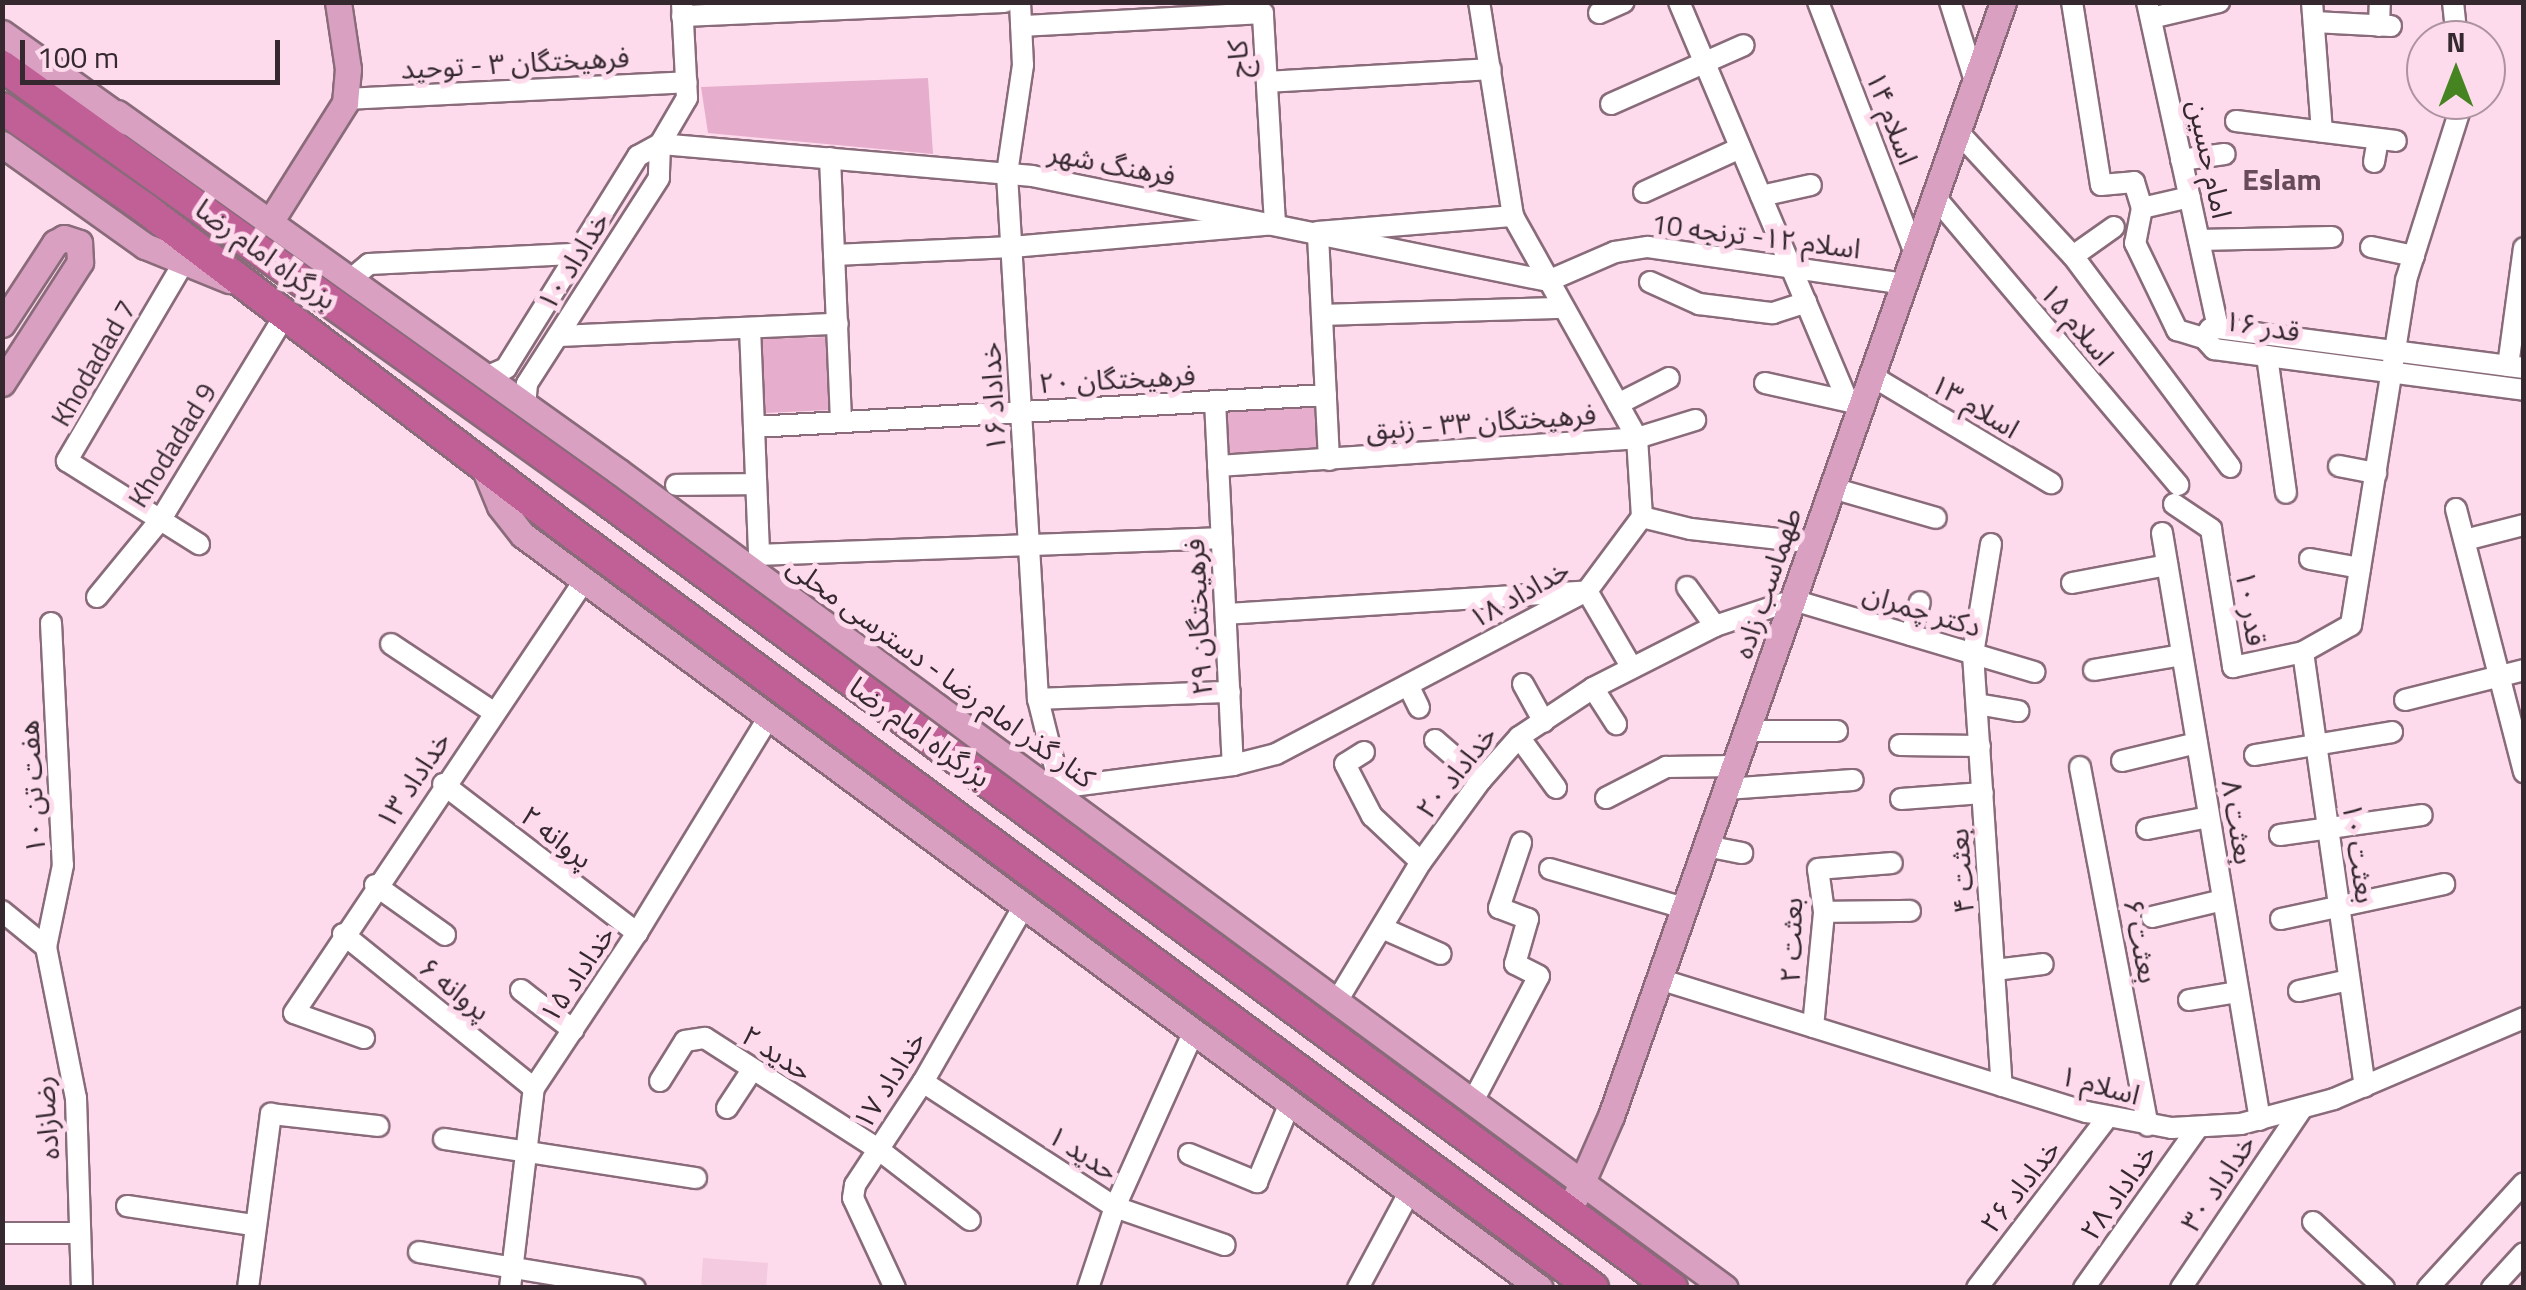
<!DOCTYPE html>
<meta charset="utf-8">
<style>
body{margin:0}
#map{position:relative;width:2526px;height:1290px;overflow:hidden;background:#fddbec;font-family:"Titillium Web","Noto Sans Arabic",sans-serif}
div>[style]{position:absolute}
[style*='--x']{left:calc(var(--x)*1px);top:calc(var(--y)*1px);width:calc(var(--w)*1px);rotate:calc(var(--a)*1deg)}
.built>*{inset:0;background:#f3cadf}
.green>*{inset:0;background:#e6aecc}
.roads{filter:drop-shadow(2px 0 #896b7a) drop-shadow(-2px 0 #896b7a) drop-shadow(0 2px #896b7a) drop-shadow(0 -2px #896b7a)}
.minor>*{height:20px;margin:-10px;padding:0 10px;transform-origin:10px;border-radius:10px;background:#fff}
.major>*{height:25px;margin:-12.5px;padding:0 12.5px;transform-origin:12.5px;border-radius:12.5px;background:#d9a0c1}
.highway>*{height:30px;margin:-15px;padding:0 15px;transform-origin:15px;border-radius:15px;background:#c06097}
span{translate:-50% -50%;white-space:nowrap;text-align:center;line-height:1.15;-webkit-text-stroke:10px #fddbec;paint-order:stroke}
.street-label{font-size:28px;color:#35282f}
.neighbourhood-label{font-size:30px;color:#674b5a;font-weight:700}
.frame{position:absolute;inset:0;border:5px solid #35282f;pointer-events:none}
.north{position:absolute;left:2406px;top:20px;width:100px;height:100px;box-sizing:border-box;background:#fddbec;border:2px solid #ad93a0;border-radius:50%;rotate:0deg;font-size:28px;font-weight:700;line-height:40px;text-align:center;color:#35282f}
.north::after{content:'';display:block;margin:auto;width:35px;height:45px;background:#468321;clip-path:polygon(50% 0,100% 100%,50% 72%,0 100%)}
.scale{position:absolute;left:20px;top:40px;width:260px;height:45px;box-sizing:border-box;border:5px solid #35282f;border-top:0;padding-left:12px;font-size:30px;line-height:35px;white-space:nowrap;color:#35282f;-webkit-text-stroke:8px #fddbec;paint-order:stroke}
</style>
<div id="map">
<div class="built">
<i style="clip-path:polygon(703px 1258px,768px 1263px,766px 1287px,701px 1287px)"></i>
</div>
<div class="green">
<i style="clip-path:polygon(928px 78px,933px 154px,708px 133px,701px 87px)"></i>
<i style="clip-path:polygon(826px 337px,830px 410px,765px 413px,762px 339px)"></i>
<i style="clip-path:polygon(1317px 404px,1319px 452px,1225px 457px,1222px 410px)"></i>
</div>
<div class="roads">
<div class="minor">
<i style="--x:1020;--y:2;--w:63;--a:87.3"></i>
<i style="--x:1023;--y:65;--w:110;--a:98.4"></i>
<i style="--x:1007;--y:174;--w:526;--a:86.62"></i>
<i style="--x:1038;--y:699;--w:91;--a:76"></i>
<i style="--x:1679;--y:2;--w:432;--a:67.1"></i>
<i style="--x:1818;--y:2;--w:269;--a:68.9"></i>
<i style="--x:1950;--y:2;--w:83;--a:72.4"></i>
<i style="--x:2072;--y:2;--w:185;--a:81"></i>
<i style="--x:2101;--y:185;--w:33;--a:-5"></i>
<i style="--x:2134;--y:182;--w:27;--a:73"></i>
<i style="--x:2142;--y:208;--w:36;--a:101"></i>
<i style="--x:2135;--y:243;--w:97;--a:64.2"></i>
<i style="--x:2177;--y:330;--w:28;--a:17"></i>
<i style="--x:2147;--y:2;--w:334;--a:77.7"></i>
<i style="--x:2312;--y:2;--w:130;--a:85.6"></i>
<i style="--x:2453;--y:2;--w:38;--a:84"></i>
<i style="--x:1599;--y:13;--w:27;--a:-24"></i>
<i style="--x:682;--y:16;--w:323;--a:-2.5"></i>
<i style="--x:2151;--y:18;--w:70;--a:-13.2"></i>
<i style="--x:2314;--y:22;--w:77;--a:3"></i>
<i style="--x:2379;--y:26;--w:24;--a:-88"></i>
<i style="--x:1267;--y:82;--w:224;--a:-3.3"></i>
<i style="--x:345;--y:99;--w:342;--a:-2.8"></i>
<i style="--x:1611;--y:104;--w:145;--a:-23.9"></i>
<i style="--x:2236;--y:121;--w:161;--a:7.1"></i>
<i style="--x:1958;--y:132;--w:169;--a:47.2"></i>
<i style="--x:2073;--y:256;--w:263;--a:53.3"></i>
<i style="--x:660;--y:144;--w:373;--a:4.9"></i>
<i style="--x:1032;--y:176;--w:527;--a:11.5"></i>
<i style="--x:1548;--y:281;--w:73;--a:-23.4"></i>
<i style="--x:1615;--y:252;--w:33;--a:-9"></i>
<i style="--x:1648;--y:247;--w:259;--a:8.2"></i>
<i style="--x:660;--y:144;--w:53;--a:-59.6"></i>
<i style="--x:687;--y:98;--w:94;--a:-93"></i>
<i style="--x:830;--y:158;--w:264;--a:87.6"></i>
<i style="--x:2181;--y:160;--w:44;--a:-7.8"></i>
<i style="--x:2374;--y:162;--w:23;--a:-80"></i>
<i style="--x:1644;--y:192;--w:106;--a:-24.6"></i>
<i style="--x:1761;--y:196;--w:51;--a:-12.4"></i>
<i style="--x:1935;--y:197;--w:377;--a:49.8"></i>
<i style="--x:2142;--y:208;--w:49;--a:-12.9"></i>
<i style="--x:2199;--y:240;--w:133;--a:-1.3"></i>
<i style="--x:2371;--y:247;--w:44;--a:11.8"></i>
<i style="--x:834;--y:255;--w:178;--a:-2.6"></i>
<i style="--x:1012;--y:247;--w:264;--a:-5"></i>
<i style="--x:1275;--y:224;--w:211;--a:-93.3"></i>
<i style="--x:1263;--y:13;--w:242;--a:176.9"></i>
<i style="--x:2073;--y:256;--w:50;--a:-35.3"></i>
<i style="--x:184;--y:262;--w:231;--a:120.5"></i>
<i style="--x:67;--y:461;--w:156;--a:32.2"></i>
<i style="--x:350;--y:280;--w:25;--a:-40"></i>
<i style="--x:369;--y:264;--w:208;--a:-2.8"></i>
<i style="--x:1650;--y:282;--w:54;--a:24.2"></i>
<i style="--x:1699;--y:304;--w:39;--a:7"></i>
<i style="--x:1738;--y:309;--w:35;--a:7"></i>
<i style="--x:1773;--y:313;--w:35;--a:-18"></i>
<i style="--x:1322;--y:315;--w:241;--a:-1.7"></i>
<i style="--x:750;--y:328;--w:227;--a:87.7"></i>
<i style="--x:759;--y:555;--w:463;--a:-2.1"></i>
<i style="--x:558;--y:336;--w:280;--a:-2.5"></i>
<i style="--x:2267;--y:356;--w:138;--a:82.1"></i>
<i style="--x:2508;--y:366;--w:119;--a:-82.3"></i>
<i style="--x:2524;--y:368;--w:309;--a:-172.6"></i>
<i style="--x:2218;--y:328;--w:8;--a:173"></i>
<i style="--x:2210;--y:329;--w:11;--a:124"></i>
<i style="--x:2204;--y:338;--w:15;--a:48"></i>
<i style="--x:2214;--y:349;--w:313;--a:7.5"></i>
<i style="--x:1872;--y:376;--w:209;--a:30.9"></i>
<i style="--x:486;--y:377;--w:22;--a:-24"></i>
<i style="--x:506;--y:368;--w:250;--a:-58.1"></i>
<i style="--x:638;--y:156;--w:25;--a:-29"></i>
<i style="--x:660;--y:144;--w:34;--a:92"></i>
<i style="--x:659;--y:178;--w:245;--a:122.7"></i>
<i style="--x:527;--y:384;--w:21;--a:95"></i>
<i style="--x:1765;--y:383;--w:92;--a:12.5"></i>
<i style="--x:1215;--y:401;--w:364;--a:87.2"></i>
<i style="--x:1618;--y:404;--w:57;--a:-27"></i>
<i style="--x:754;--y:427;--w:573;--a:-3.2"></i>
<i style="--x:1329;--y:460;--w:228;--a:-92.8"></i>
<i style="--x:1318;--y:232;--w:196;--a:-4.7"></i>
<i style="--x:1218;--y:466;--w:420;--a:-3.8"></i>
<i style="--x:1637;--y:438;--w:61;--a:-17.2"></i>
<i style="--x:2339;--y:466;--w:38;--a:11"></i>
<i style="--x:676;--y:485;--w:80;--a:-0.7"></i>
<i style="--x:1832;--y:488;--w:108;--a:16.1"></i>
<i style="--x:2174;--y:504;--w:45;--a:34"></i>
<i style="--x:2211;--y:529;--w:140;--a:80.9"></i>
<i style="--x:2233;--y:667;--w:72;--a:-12.1"></i>
<i style="--x:2303;--y:652;--w:55;--a:-29.4"></i>
<i style="--x:2351;--y:625;--w:349;--a:-80.9"></i>
<i style="--x:2406;--y:280;--w:189;--a:-72.4"></i>
<i style="--x:2456;--y:509;--w:272;--a:75.5"></i>
<i style="--x:1642;--y:517;--w:50;--a:13.8"></i>
<i style="--x:1691;--y:529;--w:123;--a:6.5"></i>
<i style="--x:2162;--y:533;--w:595;--a:80.52"></i>
<i style="--x:2465;--y:540;--w:61;--a:-14.3"></i>
<i style="--x:1991;--y:544;--w:111;--a:99.3"></i>
<i style="--x:1973;--y:654;--w:433;--a:86.2"></i>
<i style="--x:2310;--y:559;--w:51;--a:10.2"></i>
<i style="--x:2072;--y:583;--w:97;--a:-10.7"></i>
<i style="--x:1687;--y:587;--w:48;--a:54.3"></i>
<i style="--x:97;--y:597;--w:101;--a:-50.6"></i>
<i style="--x:161;--y:519;--w:239;--a:-58.7"></i>
<i style="--x:1226;--y:614;--w:362;--a:-3.6"></i>
<i style="--x:1587;--y:591;--w:89;--a:59.7"></i>
<i style="--x:51;--y:623;--w:242;--a:87.2"></i>
<i style="--x:63;--y:865;--w:84;--a:101.7"></i>
<i style="--x:46;--y:947;--w:154;--a:78.8"></i>
<i style="--x:76;--y:1098;--w:190;--a:88.2"></i>
<i style="--x:1911;--y:635;--w:34;--a:-75"></i>
<i style="--x:391;--y:644;--w:121;--a:33.6"></i>
<i style="--x:2303;--y:652;--w:439;--a:81.9"></i>
<i style="--x:2094;--y:670;--w:89;--a:-9.7"></i>
<i style="--x:1523;--y:684;--w:43;--a:61.1"></i>
<i style="--x:1408;--y:685;--w:25;--a:64"></i>
<i style="--x:1593;--y:688;--w:43;--a:57.4"></i>
<i style="--x:1038;--y:699;--w:192;--a:-2.1"></i>
<i style="--x:2405;--y:700;--w:123;--a:-14.1"></i>
<i style="--x:1977;--y:704;--w:42;--a:9.7"></i>
<i style="--x:1746;--y:731;--w:91;--a:0"></i>
<i style="--x:1519;--y:737;--w:63;--a:54"></i>
<i style="--x:1435;--y:740;--w:61;--a:41"></i>
<i style="--x:1900;--y:745;--w:80;--a:0.7"></i>
<i style="--x:1364;--y:752;--w:22;--a:148"></i>
<i style="--x:1345;--y:764;--w:59;--a:62.6"></i>
<i style="--x:1372;--y:816;--w:67;--a:43.2"></i>
<i style="--x:2255;--y:755;--w:139;--a:-9.5"></i>
<i style="--x:2122;--y:761;--w:77;--a:-13.5"></i>
<i style="--x:2080;--y:767;--w:365;--a:79.3"></i>
<i style="--x:443;--y:784;--w:245;--a:37.5"></i>
<i style="--x:1049;--y:789;--w:186;--a:-7.4"></i>
<i style="--x:1233;--y:765;--w:44;--a:-14.3"></i>
<i style="--x:1276;--y:754;--w:351;--a:-27.7"></i>
<i style="--x:1587;--y:591;--w:92;--a:-53.4"></i>
<i style="--x:1642;--y:517;--w:79;--a:-93.6"></i>
<i style="--x:1637;--y:438;--w:254;--a:-119.2"></i>
<i style="--x:1513;--y:216;--w:217;--a:-99"></i>
<i style="--x:1726;--y:789;--w:127;--a:-4.1"></i>
<i style="--x:1606;--y:798;--w:68;--a:-27.3"></i>
<i style="--x:1666;--y:767;--w:68;--a:-0.8"></i>
<i style="--x:1901;--y:799;--w:82;--a:-4.2"></i>
<i style="--x:2147;--y:829;--w:63;--a:-11"></i>
<i style="--x:2280;--y:835;--w:143;--a:-8"></i>
<i style="--x:1706;--y:846;--w:37;--a:11"></i>
<i style="--x:1550;--y:869;--w:140;--a:16.2"></i>
<i style="--x:375;--y:885;--w:86;--a:35.5"></i>
<i style="--x:2;--y:911;--w:57;--a:39.3"></i>
<i style="--x:1824;--y:912;--w:86;--a:-0.7"></i>
<i style="--x:2152;--y:917;--w:73;--a:-13.5"></i>
<i style="--x:2281;--y:919;--w:167;--a:-12.1"></i>
<i style="--x:1382;--y:928;--w:64;--a:23.8"></i>
<i style="--x:343;--y:934;--w:245;--a:38.9"></i>
<i style="--x:1995;--y:970;--w:48;--a:-7.1"></i>
<i style="--x:1659;--y:979;--w:448;--a:17.3"></i>
<i style="--x:2087;--y:1112;--w:86;--a:10.7"></i>
<i style="--x:2172;--y:1128;--w:69;--a:-3.3"></i>
<i style="--x:2241;--y:1124;--w:96;--a:-15"></i>
<i style="--x:2334;--y:1099;--w:207;--a:-23.1"></i>
<i style="--x:521;--y:990;--w:66;--a:37.6"></i>
<i style="--x:2299;--y:991;--w:51;--a:-12.4"></i>
<i style="--x:2189;--y:1000;--w:50;--a:-9.3"></i>
<i style="--x:1337;--y:1001;--w:162;--a:-58.9"></i>
<i style="--x:1421;--y:862;--w:102;--a:-53.8"></i>
<i style="--x:1481;--y:780;--w:57;--a:-48.5"></i>
<i style="--x:1519;--y:737;--w:89;--a:-33.5"></i>
<i style="--x:1593;--y:688;--w:137;--a:-26.9"></i>
<i style="--x:1715;--y:626;--w:82;--a:-18.4"></i>
<i style="--x:1793;--y:600;--w:252;--a:16.6"></i>
<i style="--x:1813;--y:1027;--w:116;--a:-84.5"></i>
<i style="--x:1824;--y:912;--w:43;--a:-97.9"></i>
<i style="--x:1818;--y:869;--w:74;--a:-4.6"></i>
<i style="--x:364;--y:1038;--w:74;--a:-160.3"></i>
<i style="--x:294;--y:1013;--w:520;--a:-56.13"></i>
<i style="--x:660;--y:1081;--w:47;--a:-58"></i>
<i style="--x:685;--y:1041;--w:20;--a:-9"></i>
<i style="--x:705;--y:1038;--w:206;--a:32.7"></i>
<i style="--x:878;--y:1149;--w:116;--a:37.7"></i>
<i style="--x:923;--y:1082;--w:229;--a:33.1"></i>
<i style="--x:1115;--y:1207;--w:116;--a:19.1"></i>
<i style="--x:1473;--y:1101;--w:141;--a:-62.2"></i>
<i style="--x:1539;--y:976;--w:27;--a:-153"></i>
<i style="--x:1515;--y:964;--w:47;--a:-73.9"></i>
<i style="--x:1528;--y:919;--w:31;--a:-159"></i>
<i style="--x:1499;--y:908;--w:69;--a:-71.3"></i>
<i style="--x:727;--y:1108;--w:45;--a:-56.7"></i>
<i style="--x:444;--y:1139;--w:255;--a:8.8"></i>
<i style="--x:1189;--y:1154;--w:74;--a:22.4"></i>
<i style="--x:1257;--y:1182;--w:86;--a:-67.3"></i>
<i style="--x:127;--y:1206;--w:127;--a:8.6"></i>
<i style="--x:2313;--y:1222;--w:97;--a:42.9"></i>
<i style="--x:2;--y:1233;--w:77;--a:0"></i>
<i style="--x:419;--y:1252;--w:219;--a:9.5"></i>
<i style="--x:248;--y:1288;--w:176;--a:-82.5"></i>
<i style="--x:271;--y:1114;--w:108;--a:6.4"></i>
<i style="--x:510;--y:1288;--w:201;--a:-83.2"></i>
<i style="--x:534;--y:1088;--w:186;--a:-56.4"></i>
<i style="--x:637;--y:933;--w:253;--a:-58.6"></i>
<i style="--x:895;--y:1288;--w:99;--a:-115"></i>
<i style="--x:853;--y:1198;--w:13;--a:-81"></i>
<i style="--x:855;--y:1185;--w:123;--a:-56.6"></i>
<i style="--x:923;--y:1082;--w:203;--a:-60.2"></i>
<i style="--x:1088;--y:1288;--w:85;--a:-71.6"></i>
<i style="--x:1115;--y:1207;--w:193;--a:-65.8"></i>
<i style="--x:1358;--y:1288;--w:110;--a:-61.8"></i>
<i style="--x:1977;--y:1288;--w:214;--a:-52.6"></i>
<i style="--x:2084;--y:1288;--w:195;--a:-54.6"></i>
<i style="--x:2181;--y:1288;--w:215;--a:-56"></i>
<i style="--x:2428;--y:1288;--w:142;--a:-47.6"></i>
<i style="--x:2492;--y:1288;--w:47;--a:-47.6"></i>
</div>
<div class="major">
<i style="--x:2;--y:33;--w:153;--a:35.5"></i>
<i style="--x:117;--y:113;--w:617;--a:35.57"></i>
<i style="--x:619;--y:472;--w:1374;--a:36.42"></i>
<i style="--x:2;--y:144;--w:176;--a:35.5"></i>
<i style="--x:145;--y:246;--w:91;--a:22"></i>
<i style="--x:270;--y:222;--w:141;--a:-57.8"></i>
<i style="--x:345;--y:103;--w:34;--a:-85"></i>
<i style="--x:348;--y:69;--w:68;--a:-98.5"></i>
<i style="--x:2;--y:324;--w:97;--a:-56.8"></i>
<i style="--x:55;--y:243;--w:10;--a:-29"></i>
<i style="--x:64;--y:238;--w:16;--a:18"></i>
<i style="--x:79;--y:243;--w:19;--a:87"></i>
<i style="--x:80;--y:262;--w:144;--a:122.8"></i>
<i style="--x:483;--y:465;--w:44;--a:67.5"></i>
<i style="--x:500;--y:506;--w:37;--a:52"></i>
<i style="--x:523;--y:535;--w:1265;--a:36.52"></i>
<i style="--x:1575;--y:1198;--w:90;--a:-66.3"></i>
<i style="--x:1611;--y:1116;--w:1181;--a:-70.61"></i>
</div>
<div class="highway">
<i style="--x:2;--y:66;--w:737;--a:35.67"></i>
<i style="--x:601;--y:496;--w:1332;--a:36.48"></i>
<i style="--x:2;--y:108;--w:176;--a:35"></i>
<i style="--x:146;--y:209;--w:535;--a:37.26"></i>
<i style="--x:572;--y:533;--w:1270;--a:36.48"></i>
</div>
</div>
<div class="street-label">
<span style="left:1238px;top:59px;rotate:-93deg">کاج</span>
<span style="left:515px;top:63px;rotate:-3deg">فرهیختگان ۳ - توحید</span>
<span style="left:1892px;top:118px;rotate:69deg">اسلام ۱۴</span>
<span style="left:2210px;top:159px;rotate:78deg">امام حسین</span>
<span style="left:1112px;top:164px;rotate:11deg">فرهنگ شهر</span>
<span style="left:1756px;top:236px;rotate:7deg">اسلام ۱۲- ترنجه 10</span>
<span style="left:266px;top:254px;rotate:36deg">بزرگراه امام رضا</span>
<span style="left:573px;top:261px;rotate:-58deg">خداداد ۱۰</span>
<span style="left:2077px;top:324px;rotate:50deg">اسلام ۱۵</span>
<span style="left:2262px;top:326px;rotate:9deg">قدر ۱۶</span>
<span style="left:93px;top:363px;rotate:-60deg">Khodadad 7</span>
<span style="left:1117px;top:379px;rotate:-3deg">فرهیختگان ۲۰</span>
<span style="left:993px;top:397px;rotate:-93deg">خداداد ۱۶</span>
<span style="left:1975px;top:406px;rotate:31deg">اسلام ۱۳</span>
<span style="left:1481px;top:422px;rotate:-4deg">فرهیختگان ۳۳ - زنبق</span>
<span style="left:172px;top:445px;rotate:-58deg">Khodadad 9</span>
<span style="left:1767px;top:583px;rotate:-71deg">طهماسب زاده</span>
<span style="left:1519px;top:594px;rotate:-29deg">خداداد ۱۸</span>
<span style="left:2251px;top:608px;rotate:81deg">قدر ۱۰</span>
<span style="left:1922px;top:610px;rotate:17deg">دکتر چمران</span>
<span style="left:1198px;top:617px;rotate:-93deg">فرهیختگان ۲۹</span>
<span style="left:941px;top:672px;rotate:36deg">کنار گذر امام رضا - دسترسی محلی</span>
<span style="left:920px;top:732px;rotate:36deg">بزرگراه امام رضا</span>
<span style="left:1456px;top:772px;rotate:-51deg">خداداد ۲۰</span>
<span style="left:413px;top:780px;rotate:-56deg">خداداد ۱۳</span>
<span style="left:32px;top:787px;rotate:-93deg">هفت تن ۱۰</span>
<span style="left:2238px;top:822px;rotate:81deg">بعثت ۸</span>
<span style="left:557px;top:837px;rotate:38deg">پروانه ۲</span>
<span style="left:2359px;top:853px;rotate:82deg">بعثت ۱۰</span>
<span style="left:1961px;top:871px;rotate:-94deg">بعثت ۴</span>
<span style="left:1791px;top:940px;rotate:-88deg">بعثت ۲</span>
<span style="left:2141px;top:941px;rotate:79deg">بعثت ۶</span>
<span style="left:577px;top:974px;rotate:-56deg">خداداد ۱۵</span>
<span style="left:455px;top:989px;rotate:39deg">پروانه ۶</span>
<span style="left:777px;top:1053px;rotate:33deg">حدید ۲</span>
<span style="left:889px;top:1080px;rotate:-58deg">خداداد ۱۷</span>
<span style="left:2100px;top:1085px;rotate:15deg">اسلام ۱</span>
<span style="left:46px;top:1118px;rotate:-95deg">رضازاده</span>
<span style="left:1083px;top:1153px;rotate:33deg">حدید ۱</span>
<span style="left:2218px;top:1183px;rotate:-56deg">خداداد ۳۰</span>
<span style="left:2020px;top:1186px;rotate:-52deg">خداداد ۲۶</span>
<span style="left:2118px;top:1192px;rotate:-55deg">خداداد ۲۸</span>
</div>
<div class="neighbourhood-label">
<span style="left:2282px;top:179px">Eslam</span>
</div>
<div class="frame"></div>
<div class="north">N</div>
<div class="scale">100 m</div>
</div>
